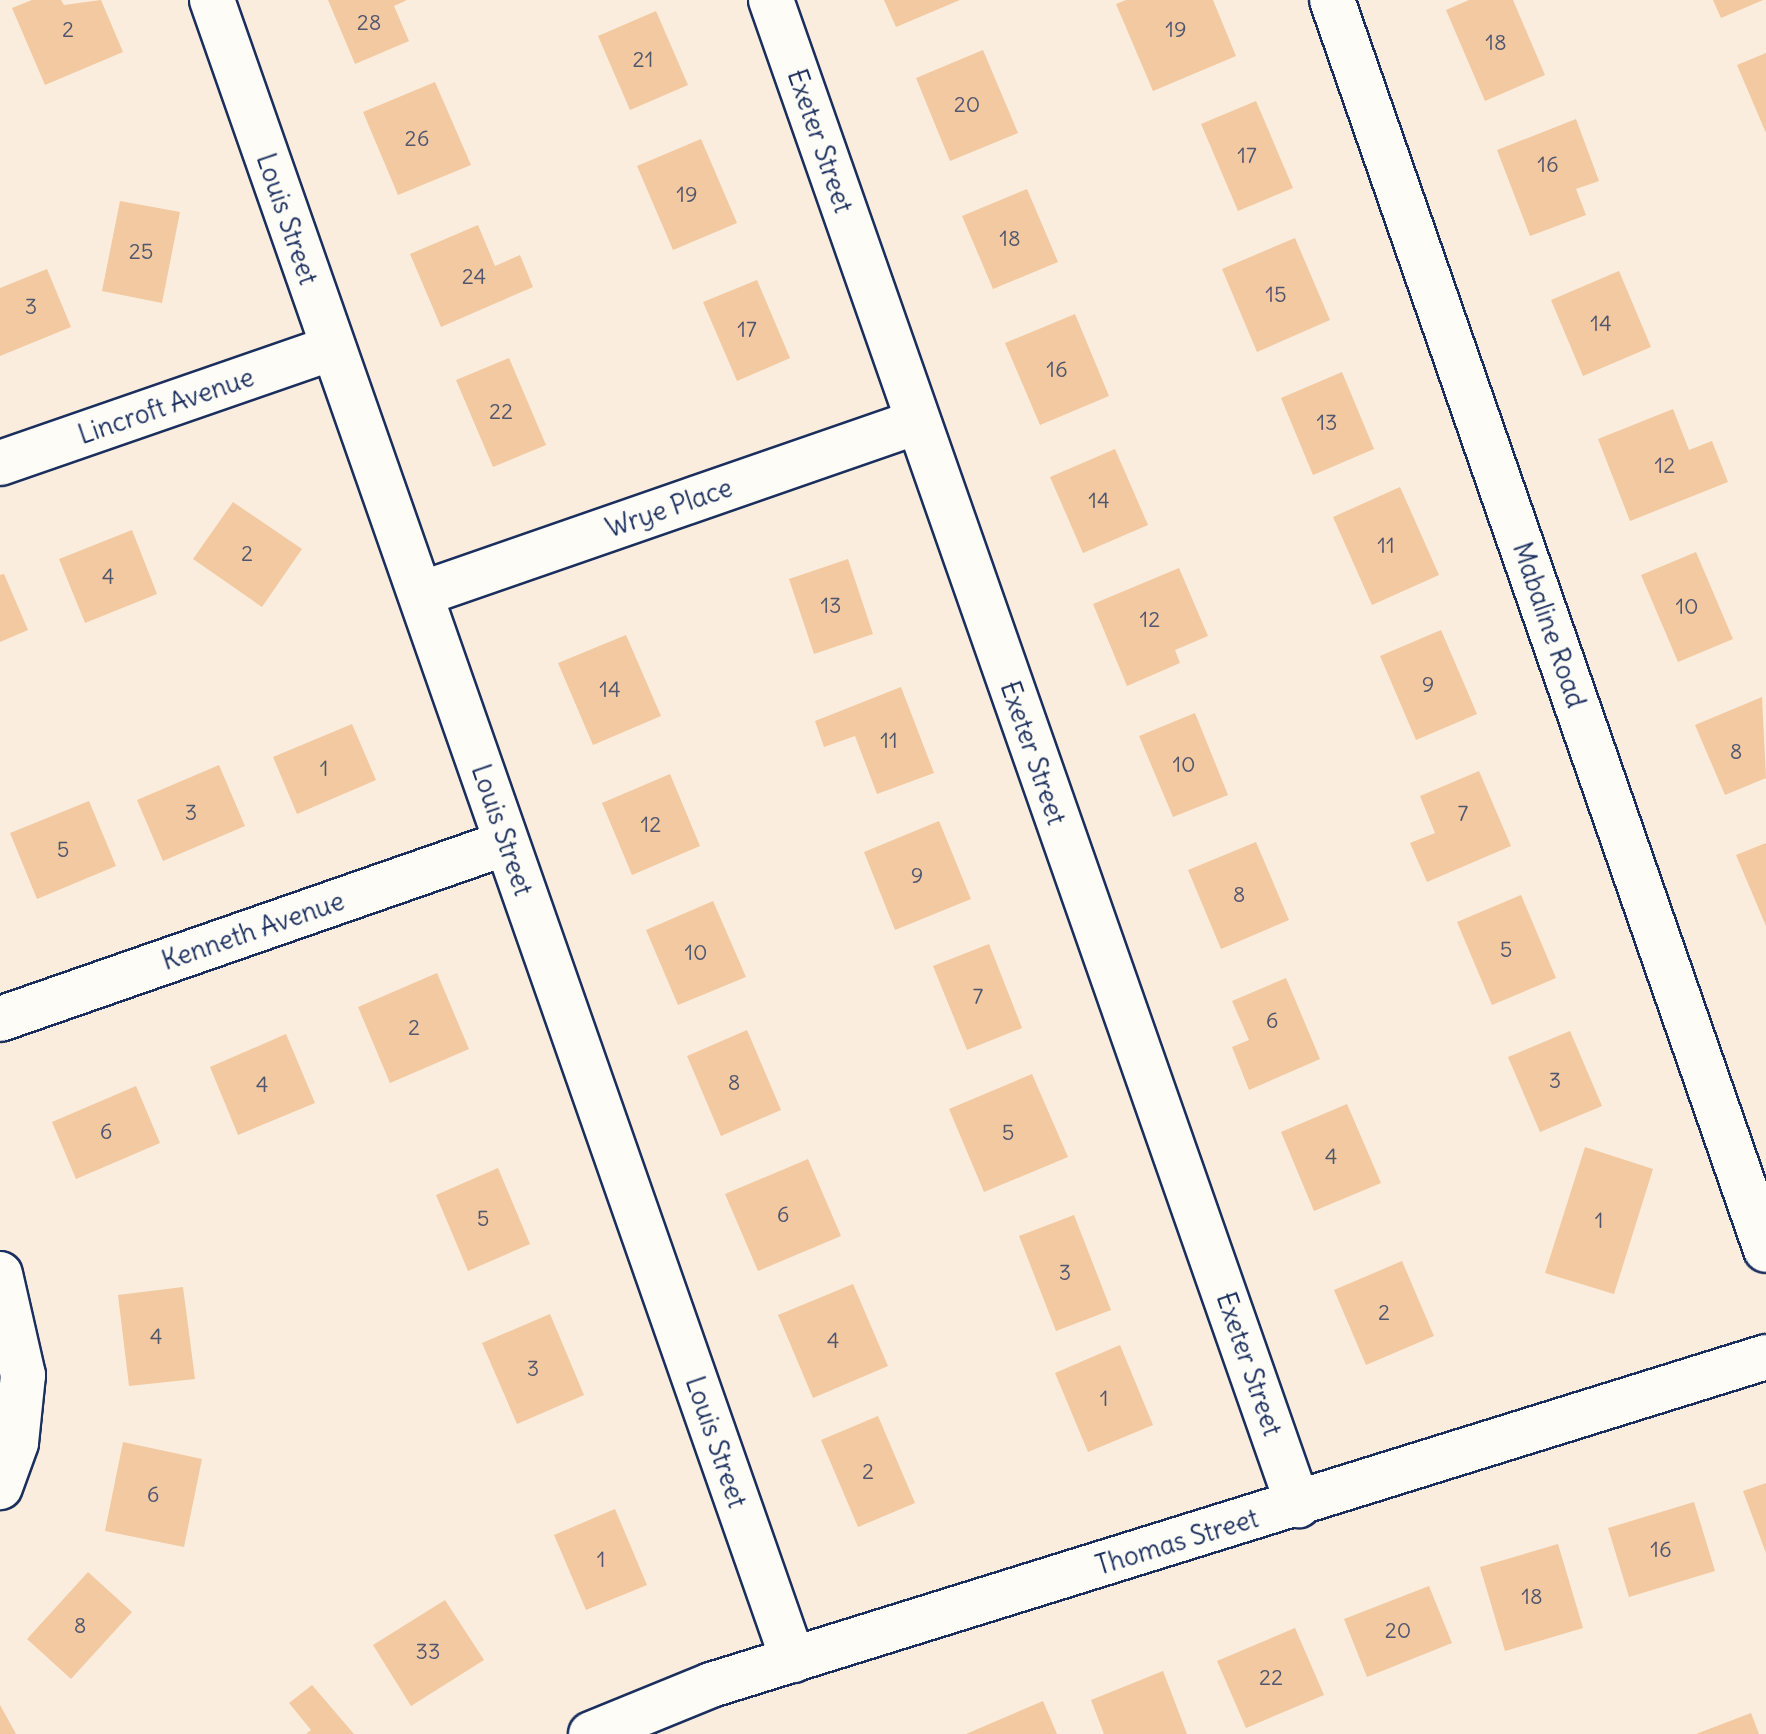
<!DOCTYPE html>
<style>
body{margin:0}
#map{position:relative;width:1766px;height:1734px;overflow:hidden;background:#faeddd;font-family:Delius,sans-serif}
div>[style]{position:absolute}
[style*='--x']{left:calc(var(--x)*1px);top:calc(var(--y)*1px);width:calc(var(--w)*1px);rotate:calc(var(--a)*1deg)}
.building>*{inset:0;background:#f2c9a1}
.roads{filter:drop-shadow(2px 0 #1b2f5e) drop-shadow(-2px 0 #1b2f5e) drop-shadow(0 2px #1b2f5e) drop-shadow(0 -2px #1b2f5e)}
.minor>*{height:44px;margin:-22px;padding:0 22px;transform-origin:22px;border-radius:22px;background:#fdfcf7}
span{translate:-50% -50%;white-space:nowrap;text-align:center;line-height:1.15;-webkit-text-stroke:6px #fdfcf7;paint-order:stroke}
.number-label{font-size:22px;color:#51566f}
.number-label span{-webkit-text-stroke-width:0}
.street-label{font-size:26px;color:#1b2f5e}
</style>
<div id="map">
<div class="building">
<i style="clip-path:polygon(32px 0,61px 0,64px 5px,101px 0,123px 52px,45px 85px,12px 8px)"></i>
<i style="clip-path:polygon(328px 0,407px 0,394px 6px,409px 41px,355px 64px)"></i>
<i style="clip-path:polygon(884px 0,960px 0,896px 27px)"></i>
<i style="clip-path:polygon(1126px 0,1213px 0,1236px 56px,1153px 91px,1116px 4px)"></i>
<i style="clip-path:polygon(1469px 0,1513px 0,1545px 75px,1485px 101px,1446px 10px)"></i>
<i style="clip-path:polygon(1713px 0,1763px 0,1721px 18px)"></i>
<i style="clip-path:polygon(656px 11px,688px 85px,630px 110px,598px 36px)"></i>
<i style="clip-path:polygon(983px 50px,1018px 133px,950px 161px,916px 78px)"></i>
<i style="clip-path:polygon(1766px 53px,1766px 133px,1737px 65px)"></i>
<i style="clip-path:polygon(435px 82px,471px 165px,398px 195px,363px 112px)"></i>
<i style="clip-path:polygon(1256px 101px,1293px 188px,1238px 211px,1201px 124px)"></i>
<i style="clip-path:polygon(1576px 119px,1599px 181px,1576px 189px,1586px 215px,1530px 236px,1497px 150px)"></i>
<i style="clip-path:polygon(701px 139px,737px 223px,673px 250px,637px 166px)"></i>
<i style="clip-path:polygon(1027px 189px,1058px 262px,993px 289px,962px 216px)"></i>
<i style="clip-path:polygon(120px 201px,180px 212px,162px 303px,102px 291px)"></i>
<i style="clip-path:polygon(478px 225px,495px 266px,520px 255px,533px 287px,441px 327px,410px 254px)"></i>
<i style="clip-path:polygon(1295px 238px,1330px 320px,1257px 352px,1222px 269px)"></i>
<i style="clip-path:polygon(47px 269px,71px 327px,0 356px,0 288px)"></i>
<i style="clip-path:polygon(1619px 271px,1651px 347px,1583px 376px,1551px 300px)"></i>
<i style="clip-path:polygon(757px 280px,790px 358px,737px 381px,703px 302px)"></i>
<i style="clip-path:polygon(1075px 314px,1109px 396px,1040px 425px,1005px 343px)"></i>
<i style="clip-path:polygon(509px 358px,546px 445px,493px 467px,456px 380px)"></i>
<i style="clip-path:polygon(1342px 372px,1374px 449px,1313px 475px,1281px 398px)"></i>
<i style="clip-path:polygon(1673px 409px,1689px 450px,1712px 441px,1728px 482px,1630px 521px,1598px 439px)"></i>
<i style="clip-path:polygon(1115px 449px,1148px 525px,1083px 553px,1050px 477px)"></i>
<i style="clip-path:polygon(1400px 487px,1439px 575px,1372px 605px,1333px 517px)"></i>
<i style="clip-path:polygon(233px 502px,302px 549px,262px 607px,193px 559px)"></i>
<i style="clip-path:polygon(132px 530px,157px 594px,85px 623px,59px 559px)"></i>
<i style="clip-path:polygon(1696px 552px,1733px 639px,1678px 662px,1641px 575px)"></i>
<i style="clip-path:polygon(848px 559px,873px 634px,814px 654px,789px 579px)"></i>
<i style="clip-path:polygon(1179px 568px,1208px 636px,1175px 650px,1180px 663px,1127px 686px,1093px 604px)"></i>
<i style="clip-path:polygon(4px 574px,28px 630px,0 642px,0 575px)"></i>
<i style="clip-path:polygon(1441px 630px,1477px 714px,1416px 740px,1380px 656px)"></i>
<i style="clip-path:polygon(626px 635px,661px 716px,593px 745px,558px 663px)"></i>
<i style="clip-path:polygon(901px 687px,934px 773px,877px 794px,855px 736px,824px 747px,815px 721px)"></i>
<i style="clip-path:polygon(1762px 697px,1766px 778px,1725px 795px,1695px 725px)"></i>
<i style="clip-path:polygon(1195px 713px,1228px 795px,1173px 817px,1139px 736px)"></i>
<i style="clip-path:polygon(352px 724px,376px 780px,297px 814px,273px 757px)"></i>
<i style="clip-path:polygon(219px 765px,245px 826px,163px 861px,137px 800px)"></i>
<i style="clip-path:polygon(1479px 771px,1511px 846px,1427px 882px,1410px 843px,1435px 833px,1420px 796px)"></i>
<i style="clip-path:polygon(670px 774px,700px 846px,632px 875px,602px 803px)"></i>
<i style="clip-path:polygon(89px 801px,116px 866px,37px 899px,10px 833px)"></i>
<i style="clip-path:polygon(939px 821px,971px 899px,895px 930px,864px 852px)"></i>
<i style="clip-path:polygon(1256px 842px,1289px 920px,1221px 949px,1188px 870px)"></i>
<i style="clip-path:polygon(1766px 843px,1766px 926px,1736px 855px)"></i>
<i style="clip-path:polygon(1521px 895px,1556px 978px,1492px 1005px,1457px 922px)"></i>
<i style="clip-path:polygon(713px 901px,746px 977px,678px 1005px,646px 930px)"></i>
<i style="clip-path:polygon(989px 944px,1022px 1028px,967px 1050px,933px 966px)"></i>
<i style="clip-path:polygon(437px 973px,469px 1049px,390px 1083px,358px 1007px)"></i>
<i style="clip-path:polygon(1286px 978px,1320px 1059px,1249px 1090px,1232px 1047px,1249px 1040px,1232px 1001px)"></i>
<i style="clip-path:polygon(747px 1030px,781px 1110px,721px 1136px,687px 1056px)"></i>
<i style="clip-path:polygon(1570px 1031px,1602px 1106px,1540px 1132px,1508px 1057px)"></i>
<i style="clip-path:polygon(286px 1034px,315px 1103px,238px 1135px,210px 1067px)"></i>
<i style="clip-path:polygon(1032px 1074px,1068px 1157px,984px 1192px,949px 1109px)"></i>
<i style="clip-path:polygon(136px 1086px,160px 1143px,76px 1179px,52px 1122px)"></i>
<i style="clip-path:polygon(1347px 1104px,1381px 1183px,1314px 1211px,1281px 1132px)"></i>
<i style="clip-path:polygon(1585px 1147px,1653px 1169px,1614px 1294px,1545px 1273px)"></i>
<i style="clip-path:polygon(808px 1159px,841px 1236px,758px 1271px,725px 1194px)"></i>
<i style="clip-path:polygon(498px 1168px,530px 1244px,468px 1271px,436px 1195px)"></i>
<i style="clip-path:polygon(1074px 1215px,1111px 1310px,1056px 1331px,1019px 1236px)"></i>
<i style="clip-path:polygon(1402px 1261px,1434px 1336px,1366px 1365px,1334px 1290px)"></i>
<i style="clip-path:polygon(853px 1284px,888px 1366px,813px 1398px,778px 1315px)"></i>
<i style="clip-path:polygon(183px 1287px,195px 1379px,129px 1386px,118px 1295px)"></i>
<i style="clip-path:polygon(550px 1314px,584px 1395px,517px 1424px,482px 1343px)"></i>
<i style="clip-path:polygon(1120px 1345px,1153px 1425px,1088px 1452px,1055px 1373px)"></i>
<i style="clip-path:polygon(878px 1416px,915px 1503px,858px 1527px,821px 1440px)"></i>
<i style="clip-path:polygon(123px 1442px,202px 1459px,184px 1547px,105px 1531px)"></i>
<i style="clip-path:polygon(1766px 1483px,1766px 1553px,1743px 1491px)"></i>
<i style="clip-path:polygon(1694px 1502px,1715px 1571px,1629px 1597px,1608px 1528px)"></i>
<i style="clip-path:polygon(615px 1509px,647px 1585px,586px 1610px,554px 1535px)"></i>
<i style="clip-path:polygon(1558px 1544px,1583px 1628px,1505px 1651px,1480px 1567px)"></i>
<i style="clip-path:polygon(88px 1572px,132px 1612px,71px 1679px,27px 1639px)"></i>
<i style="clip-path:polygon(1429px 1586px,1452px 1643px,1367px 1677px,1344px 1619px)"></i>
<i style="clip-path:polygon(445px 1600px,484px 1660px,411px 1706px,373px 1645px)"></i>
<i style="clip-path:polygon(1295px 1628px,1324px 1695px,1246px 1728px,1217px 1661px)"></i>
<i style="clip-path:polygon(1163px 1671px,1187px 1734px,1104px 1734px,1091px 1700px)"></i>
<i style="clip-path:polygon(312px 1685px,354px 1734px,306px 1734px,311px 1730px,289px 1703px)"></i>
<i style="clip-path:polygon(1043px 1701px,1057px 1734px,966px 1734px)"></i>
<i style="clip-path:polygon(0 1705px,16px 1734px,0 1734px)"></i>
<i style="clip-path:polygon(1751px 1713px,1759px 1734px,1696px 1734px)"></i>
</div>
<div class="roads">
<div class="minor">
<i style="--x:212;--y:0;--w:1759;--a:70.71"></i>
<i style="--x:771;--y:0;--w:1595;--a:70.7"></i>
<i style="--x:1332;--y:0;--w:1323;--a:70.85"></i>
<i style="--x:0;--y:463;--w:351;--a:-19.1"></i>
<i style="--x:421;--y:594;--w:525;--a:-19.13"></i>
<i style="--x:0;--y:1019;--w:536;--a:-19.18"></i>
<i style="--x:0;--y:1274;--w:104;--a:77.2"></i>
<i style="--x:23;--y:1375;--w:68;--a:95.9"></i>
<i style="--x:16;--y:1443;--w:47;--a:110"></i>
<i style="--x:591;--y:1734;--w:130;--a:-22.2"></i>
<i style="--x:711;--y:1685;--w:1105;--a:-17.27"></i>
</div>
</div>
<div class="number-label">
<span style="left:369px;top:23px">28</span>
<span style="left:68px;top:30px">2</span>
<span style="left:1176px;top:30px">19</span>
<span style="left:1496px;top:43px">18</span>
<span style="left:643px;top:60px">21</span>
<span style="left:967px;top:105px">20</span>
<span style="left:417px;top:139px">26</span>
<span style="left:1247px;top:156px">17</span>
<span style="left:1548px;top:165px">16</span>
<span style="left:687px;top:195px">19</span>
<span style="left:1010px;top:239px">18</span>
<span style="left:141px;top:252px">25</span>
<span style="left:474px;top:277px">24</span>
<span style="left:1276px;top:295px">15</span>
<span style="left:31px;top:307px">3</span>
<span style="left:1601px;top:324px">14</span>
<span style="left:747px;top:330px">17</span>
<span style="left:1057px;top:370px">16</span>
<span style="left:501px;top:412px">22</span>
<span style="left:1327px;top:423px">13</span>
<span style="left:1665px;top:466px">12</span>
<span style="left:1099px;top:501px">14</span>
<span style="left:1386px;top:546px">11</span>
<span style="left:247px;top:554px">2</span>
<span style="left:108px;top:577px">4</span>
<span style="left:831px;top:606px">13</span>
<span style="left:1687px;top:607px">10</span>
<span style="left:1150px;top:620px">12</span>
<span style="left:1428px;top:685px">9</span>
<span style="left:610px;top:690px">14</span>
<span style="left:889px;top:741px">11</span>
<span style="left:1736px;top:752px">8</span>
<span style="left:1184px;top:765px">10</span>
<span style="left:324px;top:769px">1</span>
<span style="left:191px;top:813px">3</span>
<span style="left:1463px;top:814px">7</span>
<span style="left:651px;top:825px">12</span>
<span style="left:63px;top:850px">5</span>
<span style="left:917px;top:876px">9</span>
<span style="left:1239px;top:895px">8</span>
<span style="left:1506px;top:950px">5</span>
<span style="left:696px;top:953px">10</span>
<span style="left:978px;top:997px">7</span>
<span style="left:1272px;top:1021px">6</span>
<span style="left:414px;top:1028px">2</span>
<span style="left:1555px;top:1081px">3</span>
<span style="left:734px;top:1083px">8</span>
<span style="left:262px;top:1085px">4</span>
<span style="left:106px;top:1132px">6</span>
<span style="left:1008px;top:1133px">5</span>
<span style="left:1331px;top:1157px">4</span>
<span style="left:783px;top:1215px">6</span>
<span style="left:483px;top:1219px">5</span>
<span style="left:1599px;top:1221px">1</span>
<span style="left:1065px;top:1273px">3</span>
<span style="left:1384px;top:1313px">2</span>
<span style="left:156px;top:1337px">4</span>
<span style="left:833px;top:1341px">4</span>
<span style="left:533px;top:1369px">3</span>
<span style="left:1104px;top:1399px">1</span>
<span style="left:868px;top:1472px">2</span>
<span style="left:153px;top:1495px">6</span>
<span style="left:1661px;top:1550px">16</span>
<span style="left:601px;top:1560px">1</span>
<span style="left:1532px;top:1597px">18</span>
<span style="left:80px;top:1626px">8</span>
<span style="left:1398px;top:1631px">20</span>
<span style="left:428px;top:1652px">33</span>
<span style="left:1271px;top:1678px">22</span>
</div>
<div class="street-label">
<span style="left:820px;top:141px;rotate:71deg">Exeter Street</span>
<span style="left:287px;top:219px;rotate:71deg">Louis Street</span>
<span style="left:166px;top:406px;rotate:-19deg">Lincroft Avenue</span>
<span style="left:669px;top:508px;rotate:-19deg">Wrye Place</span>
<span style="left:1549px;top:625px;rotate:71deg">Mabaline Road</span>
<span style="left:1033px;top:753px;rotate:71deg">Exeter Street</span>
<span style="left:502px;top:830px;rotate:71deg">Louis Street</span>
<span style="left:253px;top:931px;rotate:-19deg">Kenneth Avenue</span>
<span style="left:1249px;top:1364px;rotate:71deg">Exeter Street</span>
<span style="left:716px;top:1442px;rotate:71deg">Louis Street</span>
<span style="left:1177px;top:1542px;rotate:-17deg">Thomas Street</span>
</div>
</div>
